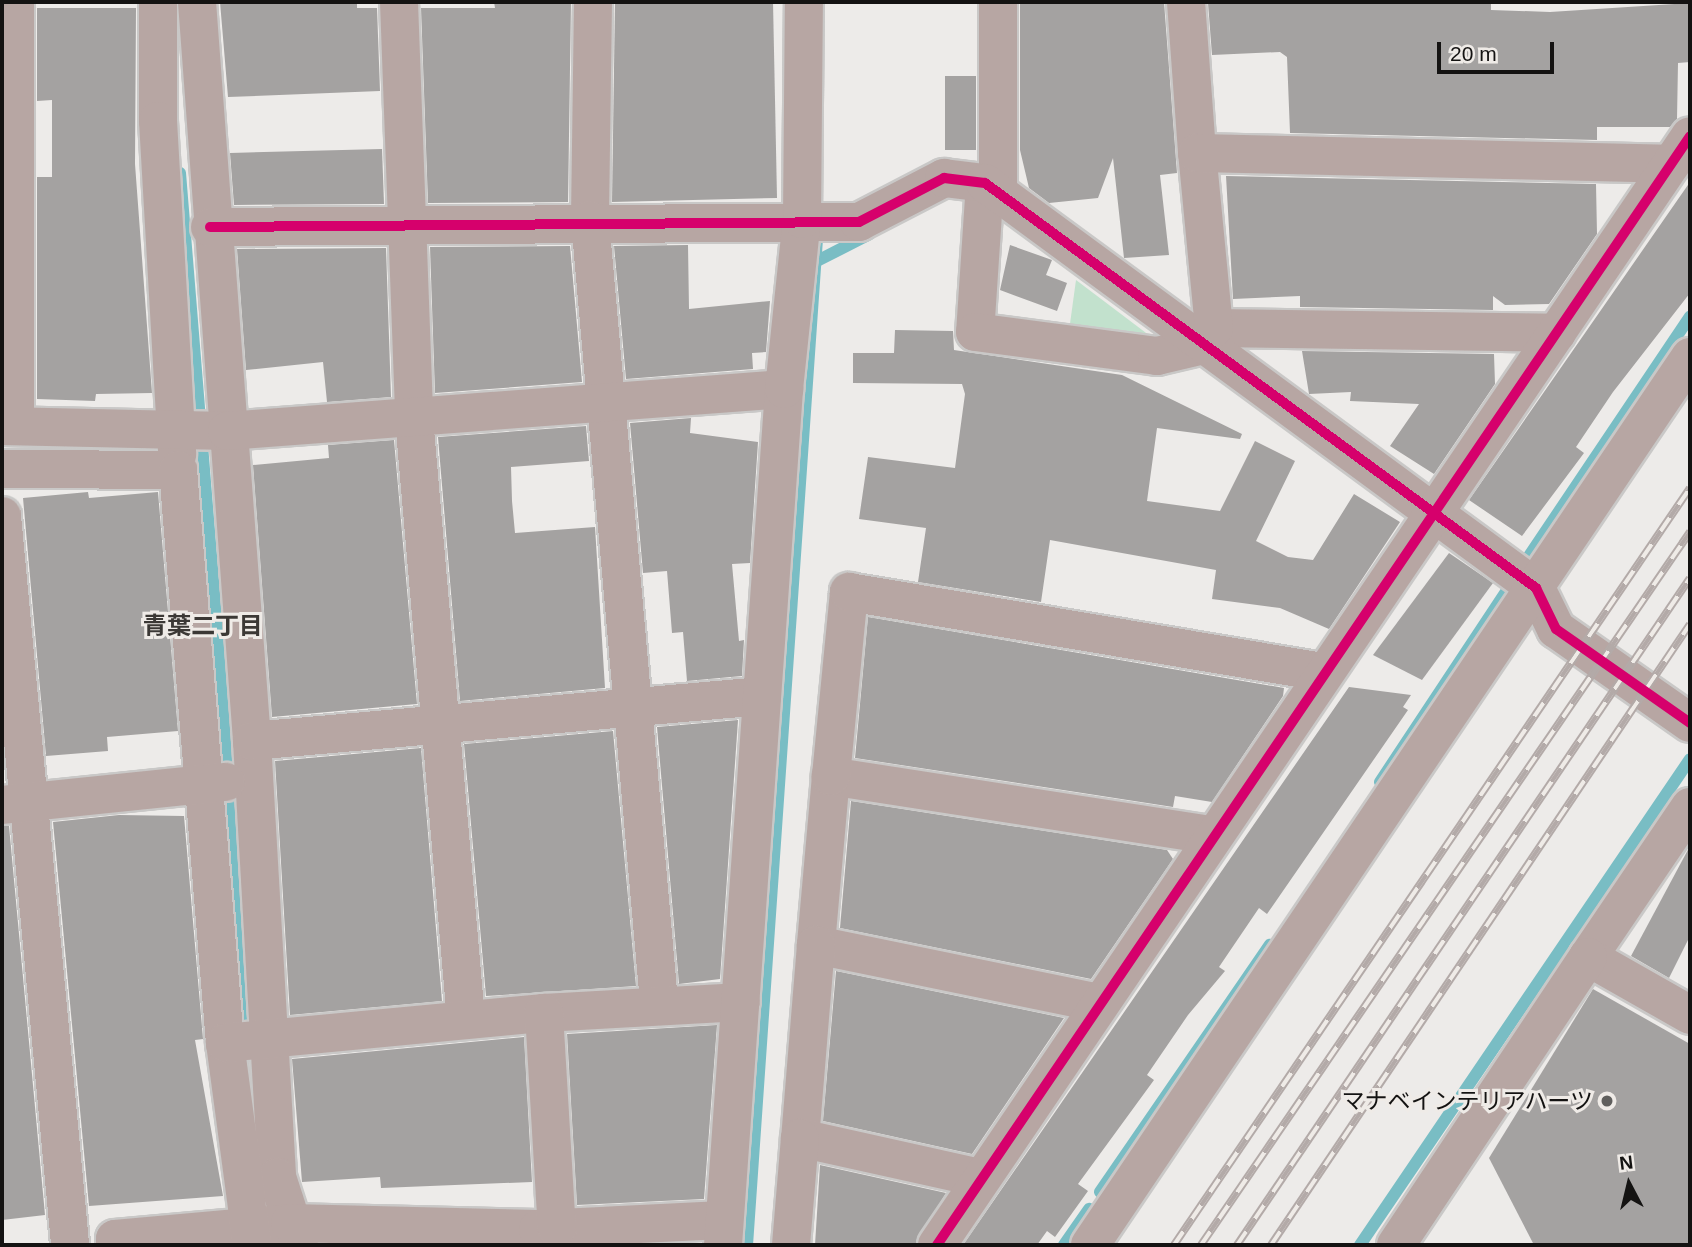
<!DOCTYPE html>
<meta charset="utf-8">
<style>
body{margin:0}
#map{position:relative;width:1692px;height:1247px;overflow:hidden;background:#edebe9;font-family:Arial,"Noto Sans JP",sans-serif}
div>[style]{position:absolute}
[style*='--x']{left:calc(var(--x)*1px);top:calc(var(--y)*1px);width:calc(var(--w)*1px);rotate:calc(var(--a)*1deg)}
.green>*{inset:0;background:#c2e1cd}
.stream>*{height:12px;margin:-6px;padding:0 6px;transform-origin:6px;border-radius:6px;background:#79bdc4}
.building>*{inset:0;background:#a4a2a1}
.roads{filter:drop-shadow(2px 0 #c9c8c7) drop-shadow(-2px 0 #c9c8c7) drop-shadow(0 2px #c9c8c7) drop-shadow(0 -2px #c9c8c7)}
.street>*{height:38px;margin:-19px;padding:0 19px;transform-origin:19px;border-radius:19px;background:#b7a6a3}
.rail>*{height:8px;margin-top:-4px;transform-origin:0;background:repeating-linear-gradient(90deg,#efebe7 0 16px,#b3aaa8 0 32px);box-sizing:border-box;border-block:2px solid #b3aaa8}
.cycleway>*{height:10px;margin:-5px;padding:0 5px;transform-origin:5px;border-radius:5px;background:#d6006c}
.dots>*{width:19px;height:19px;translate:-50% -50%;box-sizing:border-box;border:4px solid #efebe7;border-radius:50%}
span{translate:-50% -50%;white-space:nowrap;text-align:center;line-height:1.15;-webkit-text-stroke:6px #efebe7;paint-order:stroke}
.poi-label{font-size:23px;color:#141312}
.right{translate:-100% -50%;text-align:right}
.neighbourhood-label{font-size:24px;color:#3b3835;font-weight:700}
.frame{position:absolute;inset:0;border:4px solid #141312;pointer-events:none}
.north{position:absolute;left:1594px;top:1149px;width:70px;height:70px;-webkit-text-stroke:5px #efebe7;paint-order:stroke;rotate:353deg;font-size:19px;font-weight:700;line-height:28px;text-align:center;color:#141312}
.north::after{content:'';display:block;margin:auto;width:24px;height:32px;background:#141312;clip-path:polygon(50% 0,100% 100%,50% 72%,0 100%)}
.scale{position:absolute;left:1437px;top:42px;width:117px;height:32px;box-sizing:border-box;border:4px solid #141312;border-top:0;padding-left:9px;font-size:21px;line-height:24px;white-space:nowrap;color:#141312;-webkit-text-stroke:5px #efebe7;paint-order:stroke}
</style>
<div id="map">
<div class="green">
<i style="clip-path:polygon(1076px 280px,1162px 345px,1069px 331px)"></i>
</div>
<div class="stream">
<i style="--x:180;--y:173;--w:868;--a:85.37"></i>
<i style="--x:817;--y:261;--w:59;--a:-27"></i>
<i style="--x:1525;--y:562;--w:296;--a:-56.1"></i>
<i style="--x:1380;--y:782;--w:227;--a:-56.5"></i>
<i style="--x:1100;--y:1192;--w:300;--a:-55.5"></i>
<i style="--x:747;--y:1245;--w:1007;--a:-86.02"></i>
<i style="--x:1064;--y:1245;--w:44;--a:-55.2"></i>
<i style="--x:1360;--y:1245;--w:587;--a:-55.82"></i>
</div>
<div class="building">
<i style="clip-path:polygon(220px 2px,357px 2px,357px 8px,377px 8px,380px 91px,228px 97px)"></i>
<i style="clip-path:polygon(494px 2px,571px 2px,568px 202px,428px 203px,421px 8px,495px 8px)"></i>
<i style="clip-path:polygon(615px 2px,773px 2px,777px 198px,612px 202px)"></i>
<i style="clip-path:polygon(1020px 2px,1164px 2px,1177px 173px,1160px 175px,1169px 255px,1124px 258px,1113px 158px,1098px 198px,1049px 203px,1029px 188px,1020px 150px)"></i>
<i style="clip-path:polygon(1269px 2px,1491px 4px,1491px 10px,1550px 12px,1690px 3px,1690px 62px,1678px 63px,1677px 119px,1670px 127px,1597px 127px,1597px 140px,1290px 133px,1287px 57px,1280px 52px,1212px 55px,1208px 3px)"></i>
<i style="clip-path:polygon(37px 8px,136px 8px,135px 164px,152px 393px,96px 394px,95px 401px,37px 399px,37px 177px,52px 177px,52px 100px,37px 101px)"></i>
<i style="clip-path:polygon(945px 76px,976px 76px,976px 150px,945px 150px)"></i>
<i style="clip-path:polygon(382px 149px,384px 204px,234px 205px,230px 153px)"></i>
<i style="clip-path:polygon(1226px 176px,1596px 184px,1597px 234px,1549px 304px,1505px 305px,1493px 296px,1493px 310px,1300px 307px,1300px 296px,1233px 299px)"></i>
<i style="clip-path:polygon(1690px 182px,1690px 293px,1613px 392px,1576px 447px,1584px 453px,1522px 536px,1469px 500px)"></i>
<i style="clip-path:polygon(688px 245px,689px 309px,770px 301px,766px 352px,752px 353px,753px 369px,626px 379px,614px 246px)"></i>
<i style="clip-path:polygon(1010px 245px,1052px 260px,1046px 275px,1067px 283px,1057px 311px,1000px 290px)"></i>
<i style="clip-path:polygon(570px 246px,582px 382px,435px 393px,430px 247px)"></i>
<i style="clip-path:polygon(386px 248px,391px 397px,327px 402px,323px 362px,246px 370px,237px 249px)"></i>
<i style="clip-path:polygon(895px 330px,953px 331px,954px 350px,1122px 375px,1242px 434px,1240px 439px,1157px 428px,1147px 501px,1220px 511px,1255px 441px,1295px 461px,1256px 541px,1288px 557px,1313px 560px,1354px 494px,1400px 522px,1329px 629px,1280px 608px,1212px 599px,1216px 570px,1050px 540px,1041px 602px,918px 582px,926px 528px,859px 519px,868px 457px,955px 468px,965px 394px,962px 384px,853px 383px,853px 353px,894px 353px)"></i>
<i style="clip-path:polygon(1302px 351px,1494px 354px,1495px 384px,1434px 474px,1390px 446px,1419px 404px,1350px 401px,1351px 392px,1309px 394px)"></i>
<i style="clip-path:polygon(691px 418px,690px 433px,758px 442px,750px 563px,732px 564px,739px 641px,744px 640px,742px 676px,687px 681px,683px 632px,672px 633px,667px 571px,643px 573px,630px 423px)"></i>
<i style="clip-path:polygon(586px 426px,589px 461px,511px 467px,512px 501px,515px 533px,595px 527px,605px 688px,460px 701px,438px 437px)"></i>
<i style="clip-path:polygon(394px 440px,417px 704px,272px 717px,253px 465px,329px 458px,328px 445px)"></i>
<i style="clip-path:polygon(88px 492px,89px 498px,158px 492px,178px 731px,107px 737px,108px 751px,46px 756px,23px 498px)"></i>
<i style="clip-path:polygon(1449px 553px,1493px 583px,1422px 680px,1373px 655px)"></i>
<i style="clip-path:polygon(868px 617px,1284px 688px,1283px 696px,1212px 802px,1175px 796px,1173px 807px,855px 758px)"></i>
<i style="clip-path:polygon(1349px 687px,1411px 695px,1403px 707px,1408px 710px,1267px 914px,1259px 908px,1219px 967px,1225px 971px,1188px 1015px,1147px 1075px,1154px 1080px,1078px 1184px,1088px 1191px,1055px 1237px,1047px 1231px,1037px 1245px,963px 1245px)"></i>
<i style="clip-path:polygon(738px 720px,720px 979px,679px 984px,657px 727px)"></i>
<i style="clip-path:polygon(613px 731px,636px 986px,486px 996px,464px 744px)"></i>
<i style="clip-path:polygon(421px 748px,442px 1001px,290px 1015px,275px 761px)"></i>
<i style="clip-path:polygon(851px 801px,1167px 850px,1173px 859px,1091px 979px,840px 928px)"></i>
<i style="clip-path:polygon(119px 815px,184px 816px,203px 1039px,195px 1040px,223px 1196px,89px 1206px,53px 822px)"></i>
<i style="clip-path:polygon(2px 826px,9px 826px,45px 1215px,2px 1220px)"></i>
<i style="clip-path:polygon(1690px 846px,1690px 936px,1669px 978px,1631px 956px)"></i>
<i style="clip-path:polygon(836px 971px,1064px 1018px,972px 1154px,823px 1121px)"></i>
<i style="clip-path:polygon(1593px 989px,1690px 1044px,1690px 1245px,1534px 1245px,1489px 1158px)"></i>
<i style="clip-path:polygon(717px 1025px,704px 1199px,577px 1205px,567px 1034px)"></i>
<i style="clip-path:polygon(524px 1037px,532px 1182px,381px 1188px,380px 1177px,302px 1182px,292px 1059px)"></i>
<i style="clip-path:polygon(820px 1165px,946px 1193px,915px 1245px,815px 1245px)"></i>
</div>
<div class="roads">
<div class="street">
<i style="--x:158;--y:2;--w:119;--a:90"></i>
<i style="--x:158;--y:121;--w:334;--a:86.7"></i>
<i style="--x:197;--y:2;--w:741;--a:85.74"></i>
<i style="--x:252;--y:741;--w:437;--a:86.7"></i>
<i style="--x:277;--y:1177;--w:71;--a:72.1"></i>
<i style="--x:399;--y:2;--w:416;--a:87.9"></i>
<i style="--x:414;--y:418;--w:604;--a:85.06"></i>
<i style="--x:593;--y:2;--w:218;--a:90.8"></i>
<i style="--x:590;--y:220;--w:786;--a:84.96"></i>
<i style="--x:1186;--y:2;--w:151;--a:85.8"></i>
<i style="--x:985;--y:183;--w:149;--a:93.8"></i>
<i style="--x:975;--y:332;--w:184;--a:7.5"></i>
<i style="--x:1157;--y:356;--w:48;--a:-13.2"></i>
<i style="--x:1204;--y:345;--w:20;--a:-60"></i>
<i style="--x:1214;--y:328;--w:343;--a:0.8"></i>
<i style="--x:998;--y:189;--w:187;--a:-90"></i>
<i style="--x:210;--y:227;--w:649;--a:-0.44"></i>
<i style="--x:859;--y:222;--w:96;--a:-27.4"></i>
<i style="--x:944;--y:178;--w:41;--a:7"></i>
<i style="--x:985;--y:183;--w:684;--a:36.32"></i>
<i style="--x:1536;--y:588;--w:46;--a:64"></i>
<i style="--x:1556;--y:629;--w:164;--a:35"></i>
<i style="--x:1214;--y:328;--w:176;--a:-95.5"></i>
<i style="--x:1197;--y:153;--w:474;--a:1.3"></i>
<i style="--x:2;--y:426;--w:225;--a:1.3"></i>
<i style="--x:227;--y:431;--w:559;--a:-4.31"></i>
<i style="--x:15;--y:426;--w:424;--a:-90"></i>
<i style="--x:2;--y:469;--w:176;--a:0.3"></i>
<i style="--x:178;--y:470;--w:575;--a:85.31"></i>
<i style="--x:2;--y:516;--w:730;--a:84.66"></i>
<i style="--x:252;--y:741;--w:512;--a:-5.04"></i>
<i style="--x:831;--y:776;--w:170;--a:95.1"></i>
<i style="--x:816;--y:945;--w:288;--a:11.6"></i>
<i style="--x:2;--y:805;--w:225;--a:-5.9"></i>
<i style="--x:1690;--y:807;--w:181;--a:124.2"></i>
<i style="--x:1588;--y:957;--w:117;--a:29.6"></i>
<i style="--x:1211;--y:835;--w:385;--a:-171.2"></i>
<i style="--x:831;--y:776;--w:185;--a:-84.4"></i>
<i style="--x:849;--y:592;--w:479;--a:9.6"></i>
<i style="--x:816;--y:945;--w:194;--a:94.7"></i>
<i style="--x:800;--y:1138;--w:184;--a:12.5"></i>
<i style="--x:544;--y:1013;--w:197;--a:-3.2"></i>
<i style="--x:115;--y:1245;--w:6;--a:-90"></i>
<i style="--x:115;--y:1239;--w:176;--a:-5.2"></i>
<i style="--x:290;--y:1223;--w:248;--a:1.4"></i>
<i style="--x:538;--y:1229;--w:185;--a:-2.8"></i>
<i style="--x:252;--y:1245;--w:204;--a:-97.6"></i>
<i style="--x:225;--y:1043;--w:320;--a:-5.4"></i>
<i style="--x:544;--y:1013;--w:216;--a:86.6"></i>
<i style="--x:723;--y:1245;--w:858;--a:-85.92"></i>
<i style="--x:784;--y:389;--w:171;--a:-84"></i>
<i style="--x:802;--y:219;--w:217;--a:-89.5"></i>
<i style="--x:791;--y:1245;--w:107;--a:-85.2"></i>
<i style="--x:937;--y:1245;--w:1340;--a:-55.82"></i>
<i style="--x:1090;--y:1245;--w:1072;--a:-55.95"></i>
<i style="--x:1396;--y:1245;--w:346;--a:-56.3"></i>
</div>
</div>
<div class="rail">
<i style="--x:1174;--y:1245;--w:916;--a:-55.72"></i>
<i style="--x:1201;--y:1245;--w:865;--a:-55.56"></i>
<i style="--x:1237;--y:1245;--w:806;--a:-55.82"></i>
<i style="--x:1271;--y:1245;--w:749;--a:-55.99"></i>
</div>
<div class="cycleway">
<i style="--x:210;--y:227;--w:649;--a:-0.44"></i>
<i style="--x:859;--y:222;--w:96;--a:-27.4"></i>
<i style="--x:944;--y:178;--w:41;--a:7"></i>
<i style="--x:985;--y:183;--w:684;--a:36.32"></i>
<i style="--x:1536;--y:588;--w:46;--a:64"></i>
<i style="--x:1556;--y:629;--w:164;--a:35"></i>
<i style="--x:937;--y:1245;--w:1340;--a:-55.82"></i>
</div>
<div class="dots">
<i style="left:1607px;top:1101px;background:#605f5d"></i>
</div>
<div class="poi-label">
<span class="right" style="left:1593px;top:1101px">マナベインテリアハーツ</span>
</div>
<div class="neighbourhood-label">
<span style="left:203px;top:626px">青葉二丁目</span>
</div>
<div class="frame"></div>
<div class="north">N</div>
<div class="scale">20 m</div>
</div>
